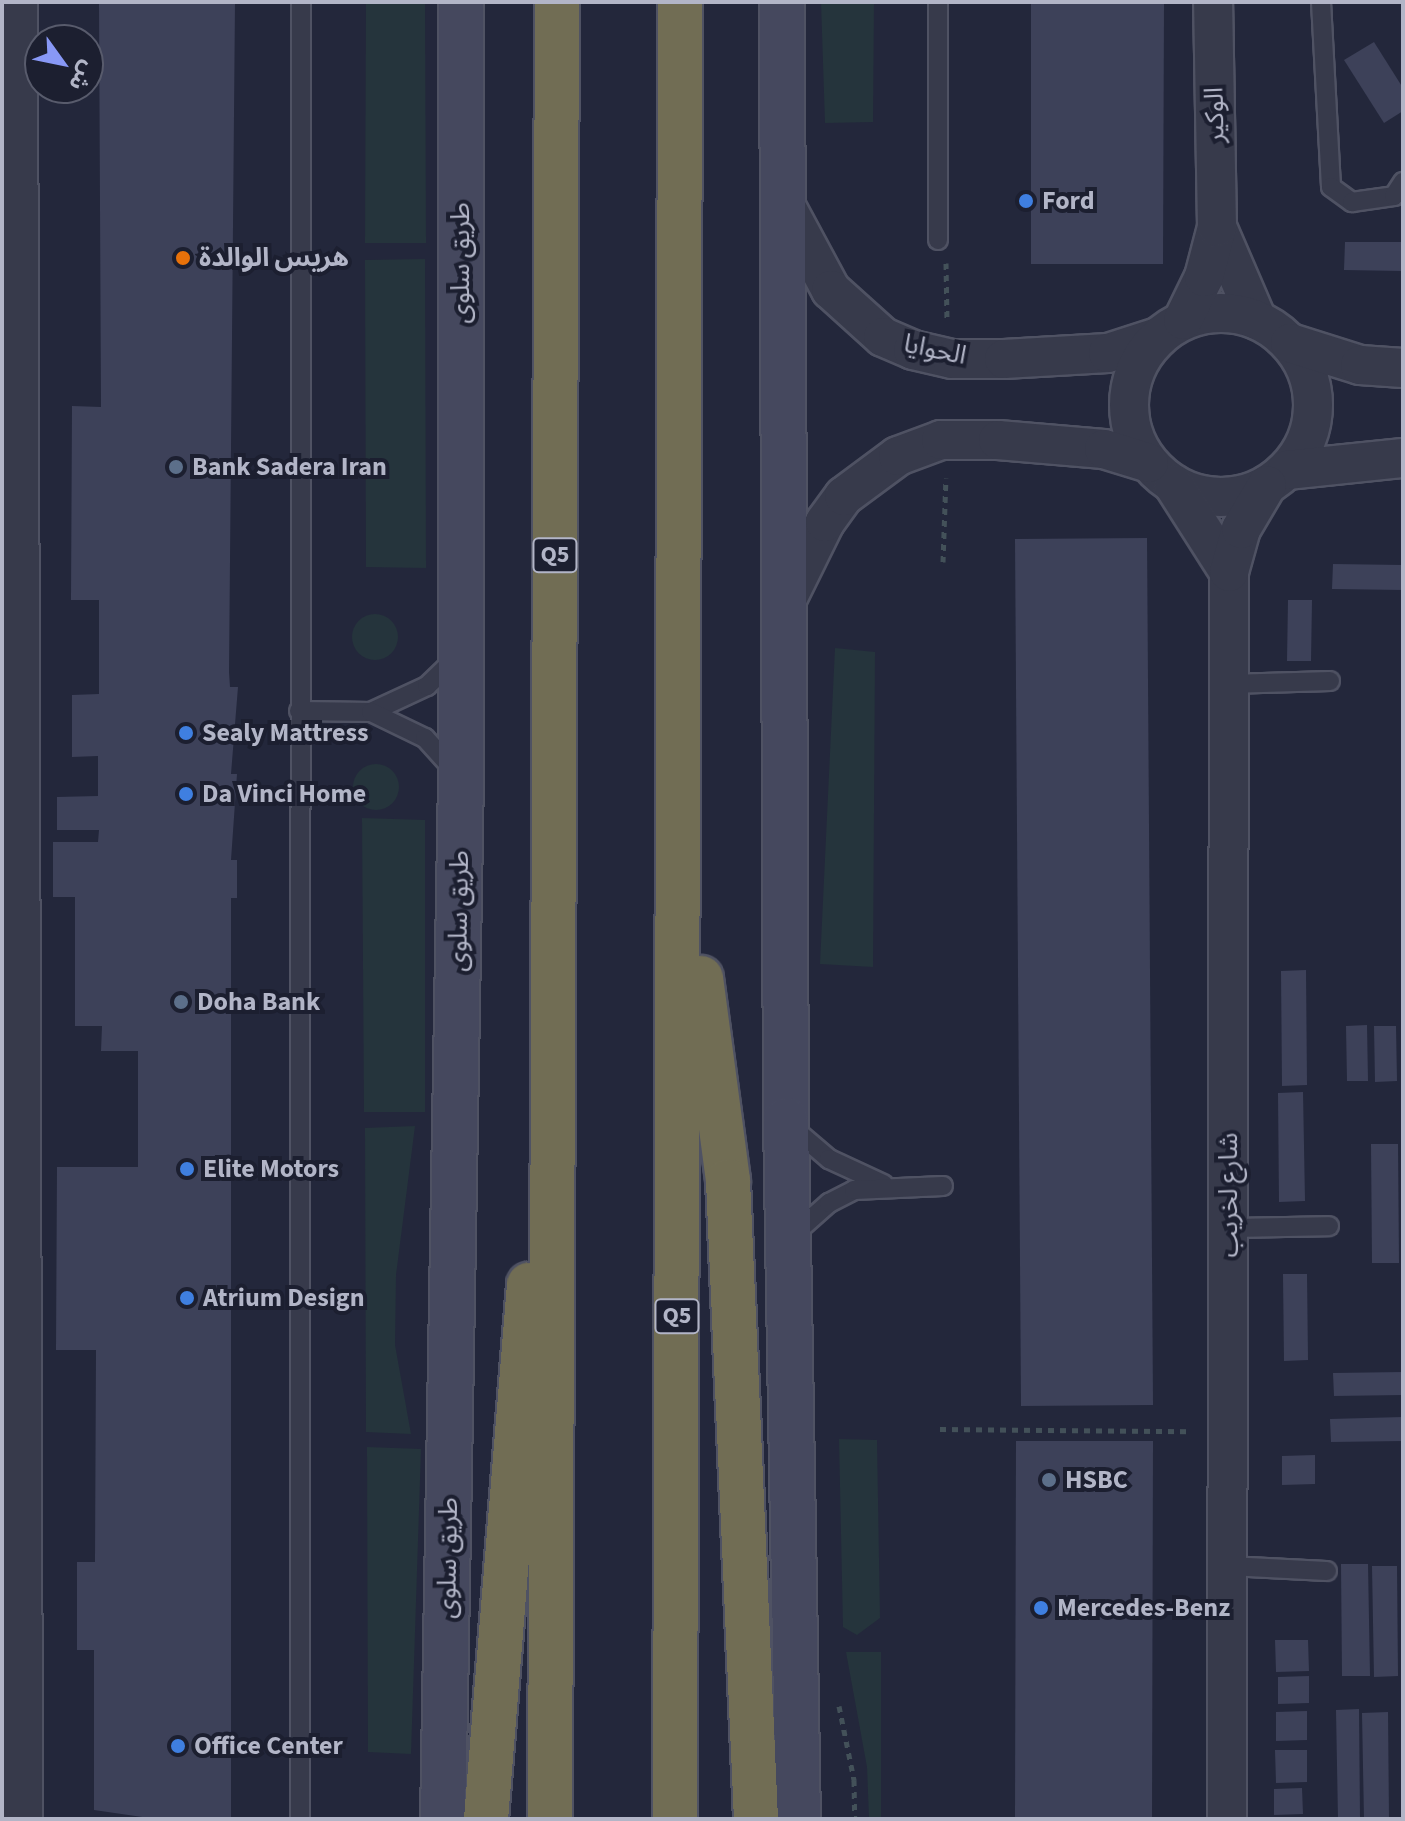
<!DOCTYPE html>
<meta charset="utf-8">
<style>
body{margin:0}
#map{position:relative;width:1405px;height:1821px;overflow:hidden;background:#23273b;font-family:"Source Sans 3","Noto Sans Arabic",sans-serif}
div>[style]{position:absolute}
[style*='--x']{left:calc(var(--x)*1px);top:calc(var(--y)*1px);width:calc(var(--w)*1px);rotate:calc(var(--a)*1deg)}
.green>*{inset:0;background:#25343c}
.round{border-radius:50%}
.building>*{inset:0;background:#3d4159}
.path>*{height:5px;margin-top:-2.5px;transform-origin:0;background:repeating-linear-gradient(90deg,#435159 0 6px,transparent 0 12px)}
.roads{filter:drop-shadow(2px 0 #4f5263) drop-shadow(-2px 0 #4f5263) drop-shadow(0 2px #4f5263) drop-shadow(0 -2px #4f5263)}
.service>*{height:18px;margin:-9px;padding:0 9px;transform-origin:9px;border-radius:9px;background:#373a4b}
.minor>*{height:38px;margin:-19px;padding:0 19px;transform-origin:19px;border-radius:19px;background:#373a4b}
.minor>.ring{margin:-19px;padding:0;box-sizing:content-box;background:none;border:38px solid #373a4b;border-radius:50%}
.secondary>*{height:44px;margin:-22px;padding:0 22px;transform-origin:22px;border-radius:22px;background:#45485e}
.motorway>*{height:44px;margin:-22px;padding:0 22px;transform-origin:22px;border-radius:22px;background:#716d54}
.dots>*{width:22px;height:22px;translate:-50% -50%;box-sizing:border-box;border:4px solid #1c1f30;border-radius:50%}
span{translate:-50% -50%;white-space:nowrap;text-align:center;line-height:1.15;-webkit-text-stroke:8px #1c1f30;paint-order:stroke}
.shield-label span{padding:2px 6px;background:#1c1f30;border:2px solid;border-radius:6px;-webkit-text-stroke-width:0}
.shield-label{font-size:24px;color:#b2b5c7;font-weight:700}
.street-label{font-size:26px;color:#b2b5c7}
.poi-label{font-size:26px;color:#b2b5c7;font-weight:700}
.left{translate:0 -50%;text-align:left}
.frame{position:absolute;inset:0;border:4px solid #b2b5c7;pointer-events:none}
.north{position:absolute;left:24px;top:24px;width:80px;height:80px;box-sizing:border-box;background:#1c1f30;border:2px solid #585b6c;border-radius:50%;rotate:123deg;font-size:22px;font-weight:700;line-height:32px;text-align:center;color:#b2b5c7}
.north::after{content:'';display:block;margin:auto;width:28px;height:36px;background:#8898f6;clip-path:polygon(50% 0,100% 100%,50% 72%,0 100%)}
</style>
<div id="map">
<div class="green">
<i style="clip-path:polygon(366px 2px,425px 2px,426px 243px,365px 243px)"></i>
<i style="clip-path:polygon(821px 2px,874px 2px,873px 122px,825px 123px)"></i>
<i style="clip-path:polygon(425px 259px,426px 568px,366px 567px,365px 260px)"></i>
<i class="round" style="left:352px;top:614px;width:46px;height:46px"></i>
<i style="clip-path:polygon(835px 648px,875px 652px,873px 967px,820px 964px)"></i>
<i class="round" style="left:353px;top:764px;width:46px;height:46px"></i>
<i style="clip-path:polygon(362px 818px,425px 820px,425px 1112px,364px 1112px)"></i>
<i style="clip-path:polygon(415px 1126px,396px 1275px,395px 1345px,411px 1434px,366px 1432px,365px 1128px)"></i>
<i style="clip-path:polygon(839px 1439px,877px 1440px,880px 1618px,857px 1635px,843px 1627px)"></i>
<i style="clip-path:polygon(367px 1447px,421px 1449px,411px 1754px,368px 1752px)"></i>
<i style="clip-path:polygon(846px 1652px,881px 1652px,881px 1819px,869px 1819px,867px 1767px)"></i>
</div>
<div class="building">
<i style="clip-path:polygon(99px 2px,235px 2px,229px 672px,230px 687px,238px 687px,231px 774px,237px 774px,231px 860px,237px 860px,237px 898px,231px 898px,231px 1819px,156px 1819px,94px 1810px,94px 1650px,77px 1650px,77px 1562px,95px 1562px,96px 1350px,56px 1350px,57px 1167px,138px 1167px,138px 1051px,101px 1051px,102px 1026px,75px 1026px,75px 897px,53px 897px,53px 842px,98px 842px,99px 830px,57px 830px,57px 797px,98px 796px,98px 756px,72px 757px,72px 695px,99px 694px,99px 600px,71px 600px,72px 406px,101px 407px)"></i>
<i style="clip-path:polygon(1031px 2px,1164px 2px,1163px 264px,1031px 264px)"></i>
<i style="clip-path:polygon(1374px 42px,1403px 88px,1403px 111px,1384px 123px,1344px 60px)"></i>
<i style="clip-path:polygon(1345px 242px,1403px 242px,1403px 271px,1344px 270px)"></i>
<i style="clip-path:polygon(1147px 538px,1153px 1405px,1021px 1406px,1015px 539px)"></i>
<i style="clip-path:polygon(1333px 564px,1403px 565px,1403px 590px,1332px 589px)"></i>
<i style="clip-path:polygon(1288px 600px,1312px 600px,1311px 661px,1287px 661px)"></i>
<i style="clip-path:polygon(1306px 970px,1307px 1085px,1282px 1086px,1281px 971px)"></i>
<i style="clip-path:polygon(1367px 1025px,1368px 1081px,1347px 1081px,1346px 1026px)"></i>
<i style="clip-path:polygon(1374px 1026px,1396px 1026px,1397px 1081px,1375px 1082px)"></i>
<i style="clip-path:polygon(1303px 1092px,1305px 1201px,1279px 1202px,1278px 1093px)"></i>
<i style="clip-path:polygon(1371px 1144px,1398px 1144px,1399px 1263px,1372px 1263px)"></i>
<i style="clip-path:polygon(1283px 1274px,1307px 1274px,1308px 1360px,1284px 1361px)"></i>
<i style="clip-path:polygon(1403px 1372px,1403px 1395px,1334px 1396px,1333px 1373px)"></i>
<i style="clip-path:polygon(1403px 1417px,1403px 1441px,1331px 1442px,1330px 1419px)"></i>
<i style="clip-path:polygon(1016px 1441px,1153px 1441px,1152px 1819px,1015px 1819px)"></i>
<i style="clip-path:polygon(1315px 1455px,1315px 1484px,1282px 1485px,1282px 1456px)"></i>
<i style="clip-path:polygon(1341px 1564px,1368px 1564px,1370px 1676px,1342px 1676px)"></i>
<i style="clip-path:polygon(1372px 1566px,1397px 1566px,1398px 1676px,1374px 1677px)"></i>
<i style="clip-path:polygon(1275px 1640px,1308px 1640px,1309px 1671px,1276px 1672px)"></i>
<i style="clip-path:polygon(1309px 1676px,1309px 1703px,1278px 1704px,1278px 1677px)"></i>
<i style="clip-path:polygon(1359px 1709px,1360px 1819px,1338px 1819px,1336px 1710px)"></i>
<i style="clip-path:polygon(1307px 1711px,1307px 1740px,1276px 1741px,1276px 1712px)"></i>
<i style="clip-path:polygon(1388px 1712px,1389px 1819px,1364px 1819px,1362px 1713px)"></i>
<i style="clip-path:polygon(1275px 1750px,1307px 1750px,1307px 1782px,1276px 1783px)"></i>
<i style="clip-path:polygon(1302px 1788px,1303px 1814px,1274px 1815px,1274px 1789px)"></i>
</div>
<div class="path">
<i style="--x:946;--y:263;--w:58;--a:89"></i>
<i style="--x:943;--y:562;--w:84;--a:-88"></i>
<i style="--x:940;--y:1429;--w:251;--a:0.5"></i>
<i style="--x:839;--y:1706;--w:76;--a:78.5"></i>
<i style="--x:854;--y:1780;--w:39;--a:89"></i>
</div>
<div class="roads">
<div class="service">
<i style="--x:938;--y:2;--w:238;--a:90"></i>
<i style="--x:1321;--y:2;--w:185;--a:86.9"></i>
<i style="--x:1331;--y:187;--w:26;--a:36"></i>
<i style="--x:1352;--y:202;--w:42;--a:-8.1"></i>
<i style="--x:1394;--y:196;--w:17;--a:-57"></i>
<i style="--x:1229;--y:684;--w:101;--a:-1.7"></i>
<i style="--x:299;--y:711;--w:72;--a:0.8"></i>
<i style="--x:371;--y:712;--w:62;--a:-24.9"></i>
<i style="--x:427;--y:686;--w:40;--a:-44"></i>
<i style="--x:371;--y:712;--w:60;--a:25.7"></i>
<i style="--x:425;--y:738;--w:40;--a:48"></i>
<i style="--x:794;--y:1129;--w:46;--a:40.6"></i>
<i style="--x:829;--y:1159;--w:60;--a:24.8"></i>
<i style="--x:1229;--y:1228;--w:100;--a:-1.1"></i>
<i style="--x:794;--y:1234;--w:47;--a:-41.5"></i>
<i style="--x:829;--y:1203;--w:28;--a:-27"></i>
<i style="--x:854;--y:1190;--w:89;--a:-2.6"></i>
<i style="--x:1228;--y:1566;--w:99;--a:2.9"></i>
<i style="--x:300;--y:1819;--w:1817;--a:-89.97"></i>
</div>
<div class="minor">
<i style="--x:18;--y:2;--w:1817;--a:89.84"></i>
<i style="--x:783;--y:201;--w:101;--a:61.7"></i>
<i style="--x:831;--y:290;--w:70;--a:42.1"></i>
<i style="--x:883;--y:337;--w:33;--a:23"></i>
<i style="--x:913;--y:350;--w:40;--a:13"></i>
<i style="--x:952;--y:359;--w:52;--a:0"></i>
<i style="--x:1004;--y:359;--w:104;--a:-3.3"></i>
<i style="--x:1108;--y:353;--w:52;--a:-17.7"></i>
<i style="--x:1217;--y:227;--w:101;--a:66.7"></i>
<i class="ring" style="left:1129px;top:313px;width:146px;height:146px"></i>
<i style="--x:1183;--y:320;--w:48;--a:-64"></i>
<i style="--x:1204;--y:277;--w:52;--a:-75.4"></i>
<i style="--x:1217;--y:227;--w:225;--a:-91"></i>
<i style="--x:1290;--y:343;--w:73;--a:17.4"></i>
<i style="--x:1360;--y:365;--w:43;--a:4"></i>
<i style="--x:1287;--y:470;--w:117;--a:-5.9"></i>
<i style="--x:1173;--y:484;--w:104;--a:57.5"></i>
<i style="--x:786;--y:601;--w:88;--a:-63.7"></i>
<i style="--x:825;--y:522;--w:32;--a:-54"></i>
<i style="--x:844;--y:496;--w:67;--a:-36.5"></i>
<i style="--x:898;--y:456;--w:46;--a:-20.4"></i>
<i style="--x:941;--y:440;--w:57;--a:0"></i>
<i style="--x:998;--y:440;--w:106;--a:4.9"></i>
<i style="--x:1104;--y:449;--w:47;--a:17.3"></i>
<i style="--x:1227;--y:1819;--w:1247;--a:-89.91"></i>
<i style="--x:1229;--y:572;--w:45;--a:-74.4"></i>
<i style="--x:1241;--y:529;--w:51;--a:-59.4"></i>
</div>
<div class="secondary">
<i style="--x:782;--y:2;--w:1118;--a:89.8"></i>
<i style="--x:786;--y:1120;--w:699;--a:89.02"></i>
<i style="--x:443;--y:1819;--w:1039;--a:-89.01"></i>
<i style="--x:461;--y:780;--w:778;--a:-90"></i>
</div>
<div class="motorway">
<i style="--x:701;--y:978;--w:205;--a:82.4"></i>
<i style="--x:728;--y:1181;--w:639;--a:87.49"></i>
<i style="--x:486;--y:1819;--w:536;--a:-85.4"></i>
<i style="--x:550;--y:1819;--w:1817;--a:-89.78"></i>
<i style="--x:675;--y:1819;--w:1817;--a:-89.84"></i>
</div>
</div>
<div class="dots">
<i style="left:1026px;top:201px;background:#3f7fe0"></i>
<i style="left:183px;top:258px;background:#e8710a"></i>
<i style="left:176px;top:467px;background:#5c6f8a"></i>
<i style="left:186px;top:733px;background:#3f7fe0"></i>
<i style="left:186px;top:794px;background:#3f7fe0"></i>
<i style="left:181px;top:1002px;background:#5c6f8a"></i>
<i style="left:187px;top:1169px;background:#3f7fe0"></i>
<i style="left:187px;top:1298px;background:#3f7fe0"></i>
<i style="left:1049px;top:1480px;background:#5c6f8a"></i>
<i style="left:1041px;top:1608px;background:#3f7fe0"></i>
<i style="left:178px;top:1746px;background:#3f7fe0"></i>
</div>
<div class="shield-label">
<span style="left:555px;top:555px">Q5</span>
<span style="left:677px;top:1316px">Q5</span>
</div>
<div class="street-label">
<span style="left:1215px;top:115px;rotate:-91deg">الوكير</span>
<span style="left:461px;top:263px;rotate:-90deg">طريق سلوى</span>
<span style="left:935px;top:350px;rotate:12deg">الحوايا</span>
<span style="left:459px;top:911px;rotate:-89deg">طريق سلوى</span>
<span style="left:1229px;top:1195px;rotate:-90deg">شارع لخريب</span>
<span style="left:448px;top:1558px;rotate:-89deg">طريق سلوى</span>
</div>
<div class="poi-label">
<span class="left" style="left:1042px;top:201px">Ford</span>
<span class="left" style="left:199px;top:258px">هريس الوالدة</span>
<span class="left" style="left:192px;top:467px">Bank Sadera Iran</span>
<span class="left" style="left:202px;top:733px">Sealy Mattress</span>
<span class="left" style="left:202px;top:794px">Da Vinci Home</span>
<span class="left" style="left:197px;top:1002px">Doha Bank</span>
<span class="left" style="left:203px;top:1169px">Elite Motors</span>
<span class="left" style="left:203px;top:1298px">Atrium Design</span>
<span class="left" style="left:1065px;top:1480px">HSBC</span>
<span class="left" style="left:1057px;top:1608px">Mercedes-Benz</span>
<span class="left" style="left:194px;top:1746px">Office Center</span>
</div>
<div class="frame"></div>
<div class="north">ش</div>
</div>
